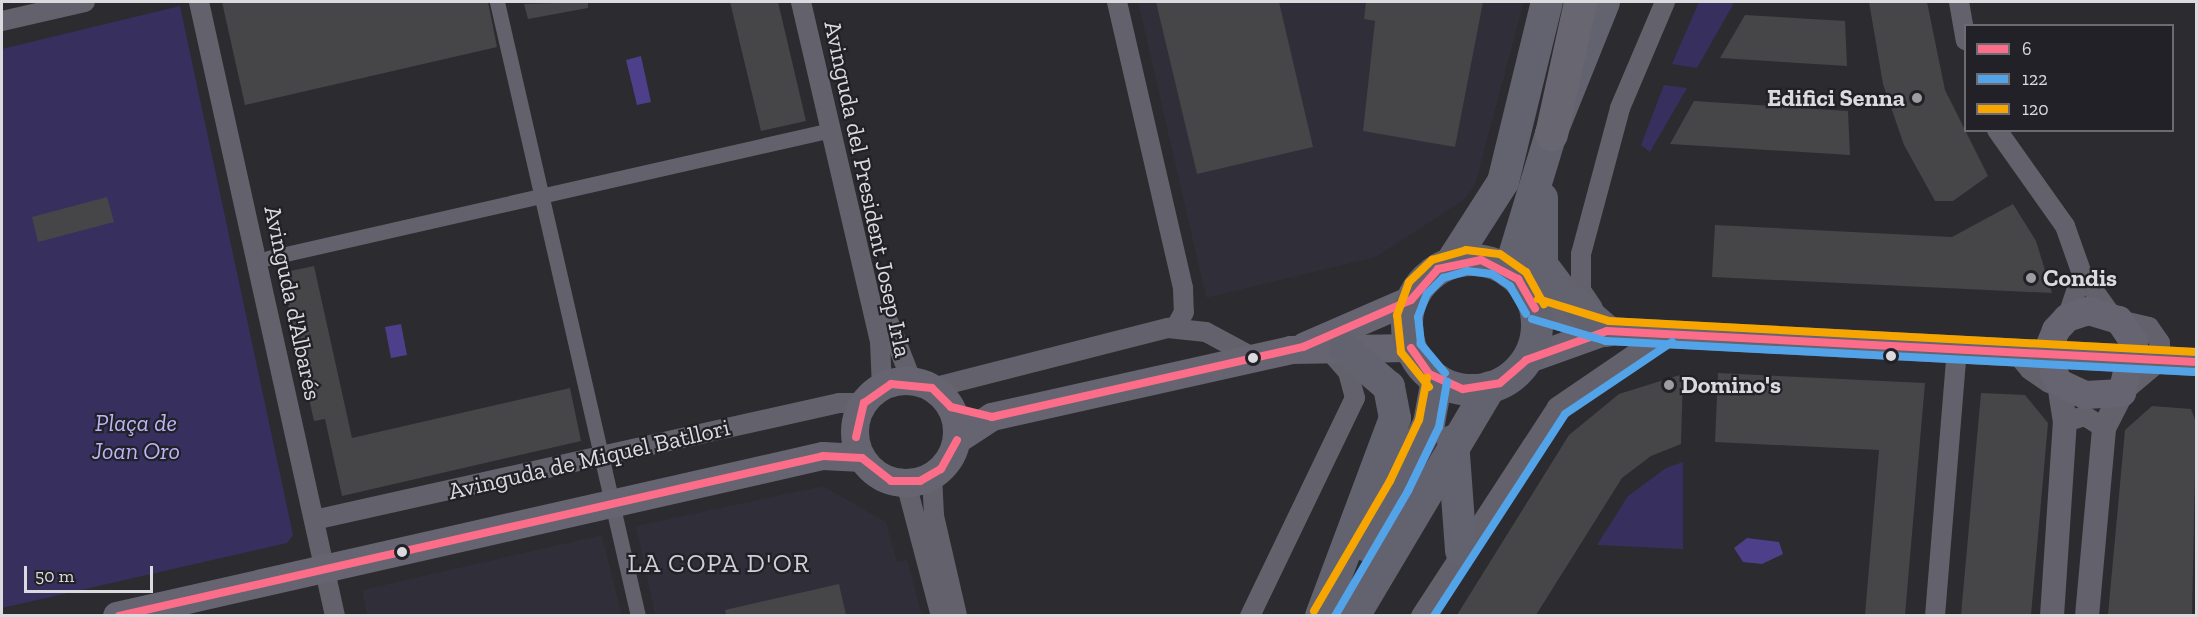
<!DOCTYPE html>
<meta charset="utf-8">
<style>
body{margin:0}
#map{position:relative;width:2198px;height:617px;overflow:hidden;background:#2c2b2f;font-family:"Zilla Slab",serif}
div>[style]{position:absolute}
[style*='--x']{left:calc(var(--x)*1px);top:calc(var(--y)*1px);width:calc(var(--w)*1px);rotate:calc(var(--a)*1deg)}
.built>*{inset:0;background:#2f2e39}
.green>*{inset:0;background:#37305e}
.water>*{inset:0;background:#4d3f89}
.building>*{inset:0;background:#464548}
.pedestrian>*{height:15px;margin:-7.5px;padding:0 7.5px;transform-origin:7.5px;border-radius:7.5px;background:#63626c}
.minor>*{height:20px;margin:-10px;padding:0 10px;transform-origin:10px;border-radius:10px;background:#63626c}
.tertiary>*{height:24px;margin:-12px;padding:0 12px;transform-origin:12px;border-radius:12px;background:#63626c}
.secondary>*{height:28px;margin:-14px;padding:0 14px;transform-origin:14px;border-radius:14px;background:#656470}
.secondary>.ring{margin:-14px;padding:0;box-sizing:content-box;background:none;border:28px solid #656470;border-radius:50%}
.primary>*{height:32px;margin:-16px;padding:0 16px;transform-origin:16px;border-radius:16px;background:#63626f}
.primary>.ring{margin:-16px;padding:0;box-sizing:content-box;background:none;border:32px solid #63626f;border-radius:50%}
.motorway>*{height:33px;margin:-16.5px;padding:0 16.5px;transform-origin:16.5px;border-radius:16.5px;background:#686670}
.bus-1>*{height:8px;margin:-4px;padding:0 4px;transform-origin:4px;border-radius:4px;background:#fb6d88}
.bus-2>*{height:8px;margin:-4px;padding:0 4px;transform-origin:4px;border-radius:4px;background:#53a3e8}
.bus-3>*{height:8px;margin:-4px;padding:0 4px;transform-origin:4px;border-radius:4px;background:#f7a600}
.dots>*{width:16px;height:16px;translate:-50% -50%;box-sizing:border-box;border:3px solid #212127;border-radius:50%}
span{translate:-50% -50%;white-space:nowrap;text-align:center;line-height:1.15;-webkit-text-stroke:4.5px #212127;paint-order:stroke}
.poi-label{font-size:24px;color:#dbdbdf;font-weight:700}
.right{translate:-100% -50%;text-align:right}
.left{translate:0 -50%;text-align:left}
.street-label{font-size:24px;color:#dbdbdf}
.park-label{font-size:24px;color:#bbb4f8;font-style:italic}
.neighbourhood-label{font-size:26px;color:#cfcfd6;letter-spacing:1.5px}
.frame{position:absolute;inset:0;border:3px solid #dbdbdf;pointer-events:none}
.legend{position:absolute;left:1964px;top:24px;width:210px;height:108px;box-sizing:border-box;background:#212127;border:2px solid #6b6b71;margin:0;padding:8px 10px;list-style:none;font-size:18px;color:#dbdbdf}
.legend li{display:flex;align-items:center;gap:12px;height:30px}
.legend b{width:30px;border:2px solid #6b6b71}
.scale{position:absolute;left:24px;top:566px;width:129px;height:27px;box-sizing:border-box;border:3px solid #dbdbdf;border-top:0;padding-left:8px;font-size:18px;line-height:21px;white-space:nowrap;color:#dbdbdf;-webkit-text-stroke:4px #212127;paint-order:stroke}
</style>
<div id="map">
<div class="built">
<i style="clip-path:polygon(1138px 2px,1524px 2px,1475px 185px,1464px 200px,1376px 257px,1206px 298px)"></i>
<i style="clip-path:polygon(823px 486px,886px 522px,897px 562px,907px 560px,922px 615px,655px 615px,636px 526px)"></i>
<i style="clip-path:polygon(602px 535px,622px 615px,367px 615px,362px 590px)"></i>
</div>
<div class="green">
<i style="clip-path:polygon(1699px 2px,1734px 3px,1697px 68px,1672px 64px)"></i>
<i style="clip-path:polygon(180px 6px,293px 535px,287px 543px,2px 608px,2px 49px)"></i>
<i style="clip-path:polygon(1664px 85px,1687px 88px,1650px 152px,1641px 145px)"></i>
<i style="clip-path:polygon(1683px 462px,1683px 549px,1597px 545px,1628px 496px,1666px 468px)"></i>
</div>
<div class="water">
<i style="clip-path:polygon(641px 56px,651px 102px,637px 105px,626px 60px)"></i>
<i style="clip-path:polygon(401px 324px,407px 355px,391px 358px,385px 327px)"></i>
<i style="clip-path:polygon(1747px 538px,1779px 542px,1783px 554px,1762px 564px,1743px 562px,1734px 548px)"></i>
</div>
<div class="building">
<i style="clip-path:polygon(222px 2px,488px 2px,497px 47px,245px 105px)"></i>
<i style="clip-path:polygon(588px 2px,588px 8px,528px 19px,524px 4px)"></i>
<i style="clip-path:polygon(730px 2px,778px 2px,806px 121px,761px 131px)"></i>
<i style="clip-path:polygon(1156px 2px,1279px 2px,1313px 147px,1197px 174px)"></i>
<i style="clip-path:polygon(1366px 2px,1483px 2px,1455px 147px,1363px 131px,1375px 21px,1364px 19px)"></i>
<i style="clip-path:polygon(1869px 2px,1927px 2px,1945px 90px,1988px 176px,1953px 201px,1935px 201px,1904px 145px,1883px 84px)"></i>
<i style="clip-path:polygon(1745px 15px,1845px 21px,1847px 66px,1720px 58px)"></i>
<i style="clip-path:polygon(1694px 101px,1848px 111px,1850px 155px,1670px 144px)"></i>
<i style="clip-path:polygon(107px 197px,114px 222px,38px 242px,32px 217px)"></i>
<i style="clip-path:polygon(2013px 204px,2036px 241px,2052px 293px,1712px 277px,1715px 225px,1952px 237px)"></i>
<i style="clip-path:polygon(314px 266px,352px 438px,570px 388px,581px 441px,342px 496px,325px 419px,314px 421px,281px 273px)"></i>
<i style="clip-path:polygon(1718px 373px,1925px 383px,1905px 615px,1865px 615px,1879px 450px,1715px 442px)"></i>
<i style="clip-path:polygon(1683px 374px,1681px 444px,1651px 456px,1622px 478px,1536px 615px,1457px 615px,1569px 435px,1619px 394px)"></i>
<i style="clip-path:polygon(1981px 393px,2025px 395px,2048px 423px,2031px 615px,1961px 615px)"></i>
<i style="clip-path:polygon(2152px 406px,2191px 409px,2196px 422px,2192px 615px,2108px 615px,2125px 430px)"></i>
<i style="clip-path:polygon(839px 584px,846px 615px,726px 615px,725px 610px)"></i>
</div>
<div class="pedestrian">
<i style="--x:497;--y:2;--w:630;--a:77.07"></i>
<i style="--x:268;--y:258;--w:577;--a:-12.81"></i>
</div>
<div class="minor">
<i style="--x:199;--y:2;--w:629;--a:77.51"></i>
<i style="--x:801;--y:2;--w:349;--a:76.9"></i>
<i style="--x:880;--y:342;--w:46;--a:87.5"></i>
<i style="--x:1117;--y:2;--w:294;--a:77"></i>
<i style="--x:1183;--y:288;--w:24;--a:88"></i>
<i style="--x:1184;--y:312;--w:18;--a:119"></i>
<i style="--x:1959;--y:2;--w:39;--a:80"></i>
<i style="--x:2;--y:21;--w:85;--a:-12.9"></i>
<i style="--x:1997;--y:130;--w:118;--a:54.7"></i>
<i style="--x:2065;--y:226;--w:51;--a:70.5"></i>
<i style="--x:2082;--y:274;--w:52;--a:54.5"></i>
<i style="--x:1593;--y:308;--w:22;--a:-124"></i>
<i style="--x:1581;--y:290;--w:36;--a:-90"></i>
<i style="--x:1581;--y:254;--w:151;--a:-75"></i>
<i style="--x:1620;--y:108;--w:115;--a:-67"></i>
<i style="--x:2067;--y:318;--w:46;--a:-71.2"></i>
<i style="--x:2119;--y:320;--w:31;--a:13"></i>
<i style="--x:2149;--y:327;--w:19;--a:55"></i>
<i style="--x:2160;--y:343;--w:17;--a:87"></i>
<i style="--x:2161;--y:360;--w:51;--a:139.8"></i>
<i style="--x:889;--y:323;--w:63;--a:68.7"></i>
<i style="--x:2019;--y:350;--w:4;--a:153"></i>
<i style="--x:2015;--y:352;--w:23;--a:50"></i>
<i style="--x:2030;--y:370;--w:23;--a:34"></i>
<i style="--x:2049;--y:383;--w:10;--a:0"></i>
<i style="--x:932;--y:388;--w:244;--a:-14.3"></i>
<i style="--x:1168;--y:328;--w:38;--a:6"></i>
<i style="--x:1206;--y:332;--w:55;--a:28.4"></i>
<i style="--x:2065;--y:422;--w:21;--a:-17"></i>
<i style="--x:2085;--y:416;--w:22;--a:32"></i>
<i style="--x:932;--y:476;--w:40;--a:87.1"></i>
<i style="--x:934;--y:516;--w:103;--a:77"></i>
<i style="--x:906;--y:483;--w:138;--a:75.3"></i>
<i style="--x:314;--y:520;--w:538;--a:-12.56"></i>
<i style="--x:839;--y:403;--w:25;--a:0"></i>
<i style="--x:1250;--y:616;--w:242;--a:-64.3"></i>
<i style="--x:1355;--y:398;--w:27;--a:-105"></i>
<i style="--x:1348;--y:372;--w:23;--a:-131"></i>
<i style="--x:1421;--y:616;--w:249;--a:-56.9"></i>
<i style="--x:1557;--y:407;--w:130;--a:-34.3"></i>
<i style="--x:1935;--y:616;--w:269;--a:-85.3"></i>
</div>
<div class="tertiary">
<i style="--x:2052;--y:616;--w:194;--a:-86.2"></i>
<i style="--x:2065;--y:422;--w:39;--a:-99"></i>
<i style="--x:2087;--y:616;--w:189;--a:-84.8"></i>
<i style="--x:2104;--y:428;--w:39;--a:-63"></i>
</div>
<div class="secondary">
<i style="--x:1535;--y:309;--w:75;--a:17"></i>
<i style="--x:1607;--y:331;--w:590;--a:3.01"></i>
<i style="--x:2089;--y:311;--w:31;--a:17"></i>
<i style="--x:2119;--y:320;--w:27;--a:56"></i>
<i style="--x:2134;--y:342;--w:52;--a:103.2"></i>
<i style="--x:2122;--y:393;--w:37;--a:177"></i>
<i style="--x:2085;--y:395;--w:29;--a:-155"></i>
<i style="--x:2059;--y:383;--w:11;--a:-117"></i>
<i style="--x:2054;--y:373;--w:28;--a:-98"></i>
<i style="--x:2050;--y:345;--w:16;--a:-68"></i>
<i style="--x:2056;--y:330;--w:16;--a:-47"></i>
<i style="--x:2067;--y:318;--w:23;--a:-18"></i>
<i style="--x:1305;--y:346;--w:116;--a:-23.5"></i>
<i style="--x:1526;--y:360;--w:86;--a:-19.7"></i>
<i class="ring" style="left:855px;top:381px;width:74px;height:74px"></i>
<i style="--x:957;--y:440;--w:42;--a:-33.3"></i>
<i style="--x:992;--y:417;--w:306;--a:-12.6"></i>
<i style="--x:1291;--y:350;--w:120;--a:-1"></i>
<i style="--x:117;--y:616;--w:724;--a:-12.77"></i>
<i style="--x:823;--y:456;--w:39;--a:3"></i>
</div>
<div class="primary">
<i style="--x:1542;--y:198;--w:67;--a:90"></i>
<i style="--x:1542;--y:265;--w:35;--a:53"></i>
<i style="--x:1563;--y:293;--w:58;--a:40.8"></i>
<i class="ring" style="left:1407px;top:260px;width:98px;height:98px"></i>
<i style="--x:1451;--y:263;--w:96;--a:-57.3"></i>
<i style="--x:1503;--y:182;--w:185;--a:-76.3"></i>
<i style="--x:1509;--y:272;--w:144;--a:-73.1"></i>
<i style="--x:1551;--y:134;--w:142;--a:-68.1"></i>
<i style="--x:1453;--y:441;--w:110;--a:85.8"></i>
<i style="--x:1365;--y:545;--w:138;--a:-62.3"></i>
<i style="--x:1429;--y:423;--w:44;--a:-79.5"></i>
<i style="--x:1321;--y:616;--w:211;--a:-69.5"></i>
<i style="--x:1395;--y:418;--w:32;--a:-101"></i>
<i style="--x:1389;--y:387;--w:58;--a:-139.2"></i>
<i style="--x:1354;--y:616;--w:266;--a:-59.3"></i>
</div>
<div class="motorway">
<i style="--x:1551;--y:134;--w:135;--a:-77.6"></i>
</div>
<div class="bus-1">
<i style="--x:1411;--y:300;--w:41;--a:-48.9"></i>
<i style="--x:1438;--y:269;--w:44;--a:-11.8"></i>
<i style="--x:1481;--y:260;--w:42;--a:27.2"></i>
<i style="--x:1518;--y:279;--w:34;--a:60"></i>
<i style="--x:1411;--y:348;--w:32;--a:55"></i>
<i style="--x:1429;--y:374;--w:37;--a:24"></i>
<i style="--x:1463;--y:389;--w:37;--a:-9"></i>
<i style="--x:1500;--y:383;--w:35;--a:-41"></i>
<i style="--x:1526;--y:360;--w:86;--a:-19.7"></i>
<i style="--x:1607;--y:331;--w:590;--a:3.01"></i>
<i style="--x:951;--y:407;--w:42;--a:13.7"></i>
<i style="--x:992;--y:417;--w:319;--a:-12.7"></i>
<i style="--x:1303;--y:347;--w:118;--a:-23.5"></i>
<i style="--x:856;--y:437;--w:35;--a:-77"></i>
<i style="--x:864;--y:403;--w:33;--a:-35"></i>
<i style="--x:891;--y:384;--w:41;--a:5.6"></i>
<i style="--x:932;--y:388;--w:27;--a:45"></i>
<i style="--x:862;--y:458;--w:37;--a:38"></i>
<i style="--x:891;--y:481;--w:29;--a:0"></i>
<i style="--x:920;--y:481;--w:24;--a:-30"></i>
<i style="--x:941;--y:469;--w:33;--a:-61"></i>
<i style="--x:119;--y:616;--w:722;--a:-12.8"></i>
<i style="--x:823;--y:456;--w:39;--a:3"></i>
</div>
<div class="bus-2">
<i style="--x:1532;--y:319;--w:77;--a:16.6"></i>
<i style="--x:1606;--y:341;--w:590;--a:3.01"></i>
<i style="--x:1445;--y:373;--w:38;--a:-130"></i>
<i style="--x:1421;--y:344;--w:27;--a:-96"></i>
<i style="--x:1418;--y:317;--w:25;--a:-69"></i>
<i style="--x:1427;--y:294;--w:23;--a:-45"></i>
<i style="--x:1443;--y:278;--w:25;--a:-16"></i>
<i style="--x:1467;--y:271;--w:25;--a:7"></i>
<i style="--x:1492;--y:274;--w:22;--a:34"></i>
<i style="--x:1510;--y:286;--w:32;--a:60"></i>
<i style="--x:1335;--y:616;--w:145;--a:-59.7"></i>
<i style="--x:1408;--y:491;--w:71;--a:-64.2"></i>
<i style="--x:1439;--y:427;--w:46;--a:-79.9"></i>
<i style="--x:1434;--y:616;--w:241;--a:-57"></i>
<i style="--x:1565;--y:414;--w:129;--a:-33.9"></i>
</div>
<div class="bus-3">
<i style="--x:1538;--y:299;--w:74;--a:17.2"></i>
<i style="--x:1609;--y:321;--w:588;--a:3.02"></i>
<i style="--x:1429;--y:387;--w:45;--a:-128.7"></i>
<i style="--x:1401;--y:352;--w:37;--a:-96"></i>
<i style="--x:1397;--y:315;--w:35;--a:-70"></i>
<i style="--x:1409;--y:282;--w:32;--a:-44"></i>
<i style="--x:1432;--y:260;--w:35;--a:-16"></i>
<i style="--x:1466;--y:250;--w:34;--a:7"></i>
<i style="--x:1500;--y:254;--w:32;--a:35"></i>
<i style="--x:1526;--y:272;--w:37;--a:61"></i>
<i style="--x:1314;--y:611;--w:151;--a:-59.7"></i>
<i style="--x:1390;--y:481;--w:68;--a:-64.6"></i>
<i style="--x:1419;--y:420;--w:43;--a:-79.2"></i>
</div>
<div class="dots">
<i style="left:1917px;top:98px;background:#9e9da1"></i>
<i style="left:2031px;top:278px;background:#9e9da1"></i>
<i style="left:1891px;top:356px;background:#dbdbdf"></i>
<i style="left:1253px;top:358px;background:#dbdbdf"></i>
<i style="left:1669px;top:385px;background:#9e9da1"></i>
<i style="left:402px;top:552px;background:#dbdbdf"></i>
</div>
<div class="poi-label">
<span class="right" style="left:1905px;top:98px">Edifici Senna</span>
<span class="left" style="left:2043px;top:278px">Condis</span>
<span class="left" style="left:1681px;top:385px">Domino's</span>
</div>
<div class="street-label">
<span style="left:868px;top:189px;rotate:78deg">Avinguda del President Josep Irla</span>
<span style="left:293px;top:303px;rotate:78deg">Avinguda d'Albarés</span>
<span style="left:589px;top:459px;rotate:-13deg">Avinguda de Miquel Batllori</span>
</div>
<div class="park-label">
<span style="left:136px;top:437px">Plaça de<br>Joan Oro</span>
</div>
<div class="neighbourhood-label">
<span style="left:719px;top:564px">LA COPA D'OR</span>
</div>
<div class="frame"></div>
<ul class="legend">
<li><b style="height:8px;background:#fb6d88"></b>6</li>
<li><b style="height:8px;background:#53a3e8"></b>122</li>
<li><b style="height:8px;background:#f7a600"></b>120</li>
</ul>
<div class="scale">50 m</div>
</div>
